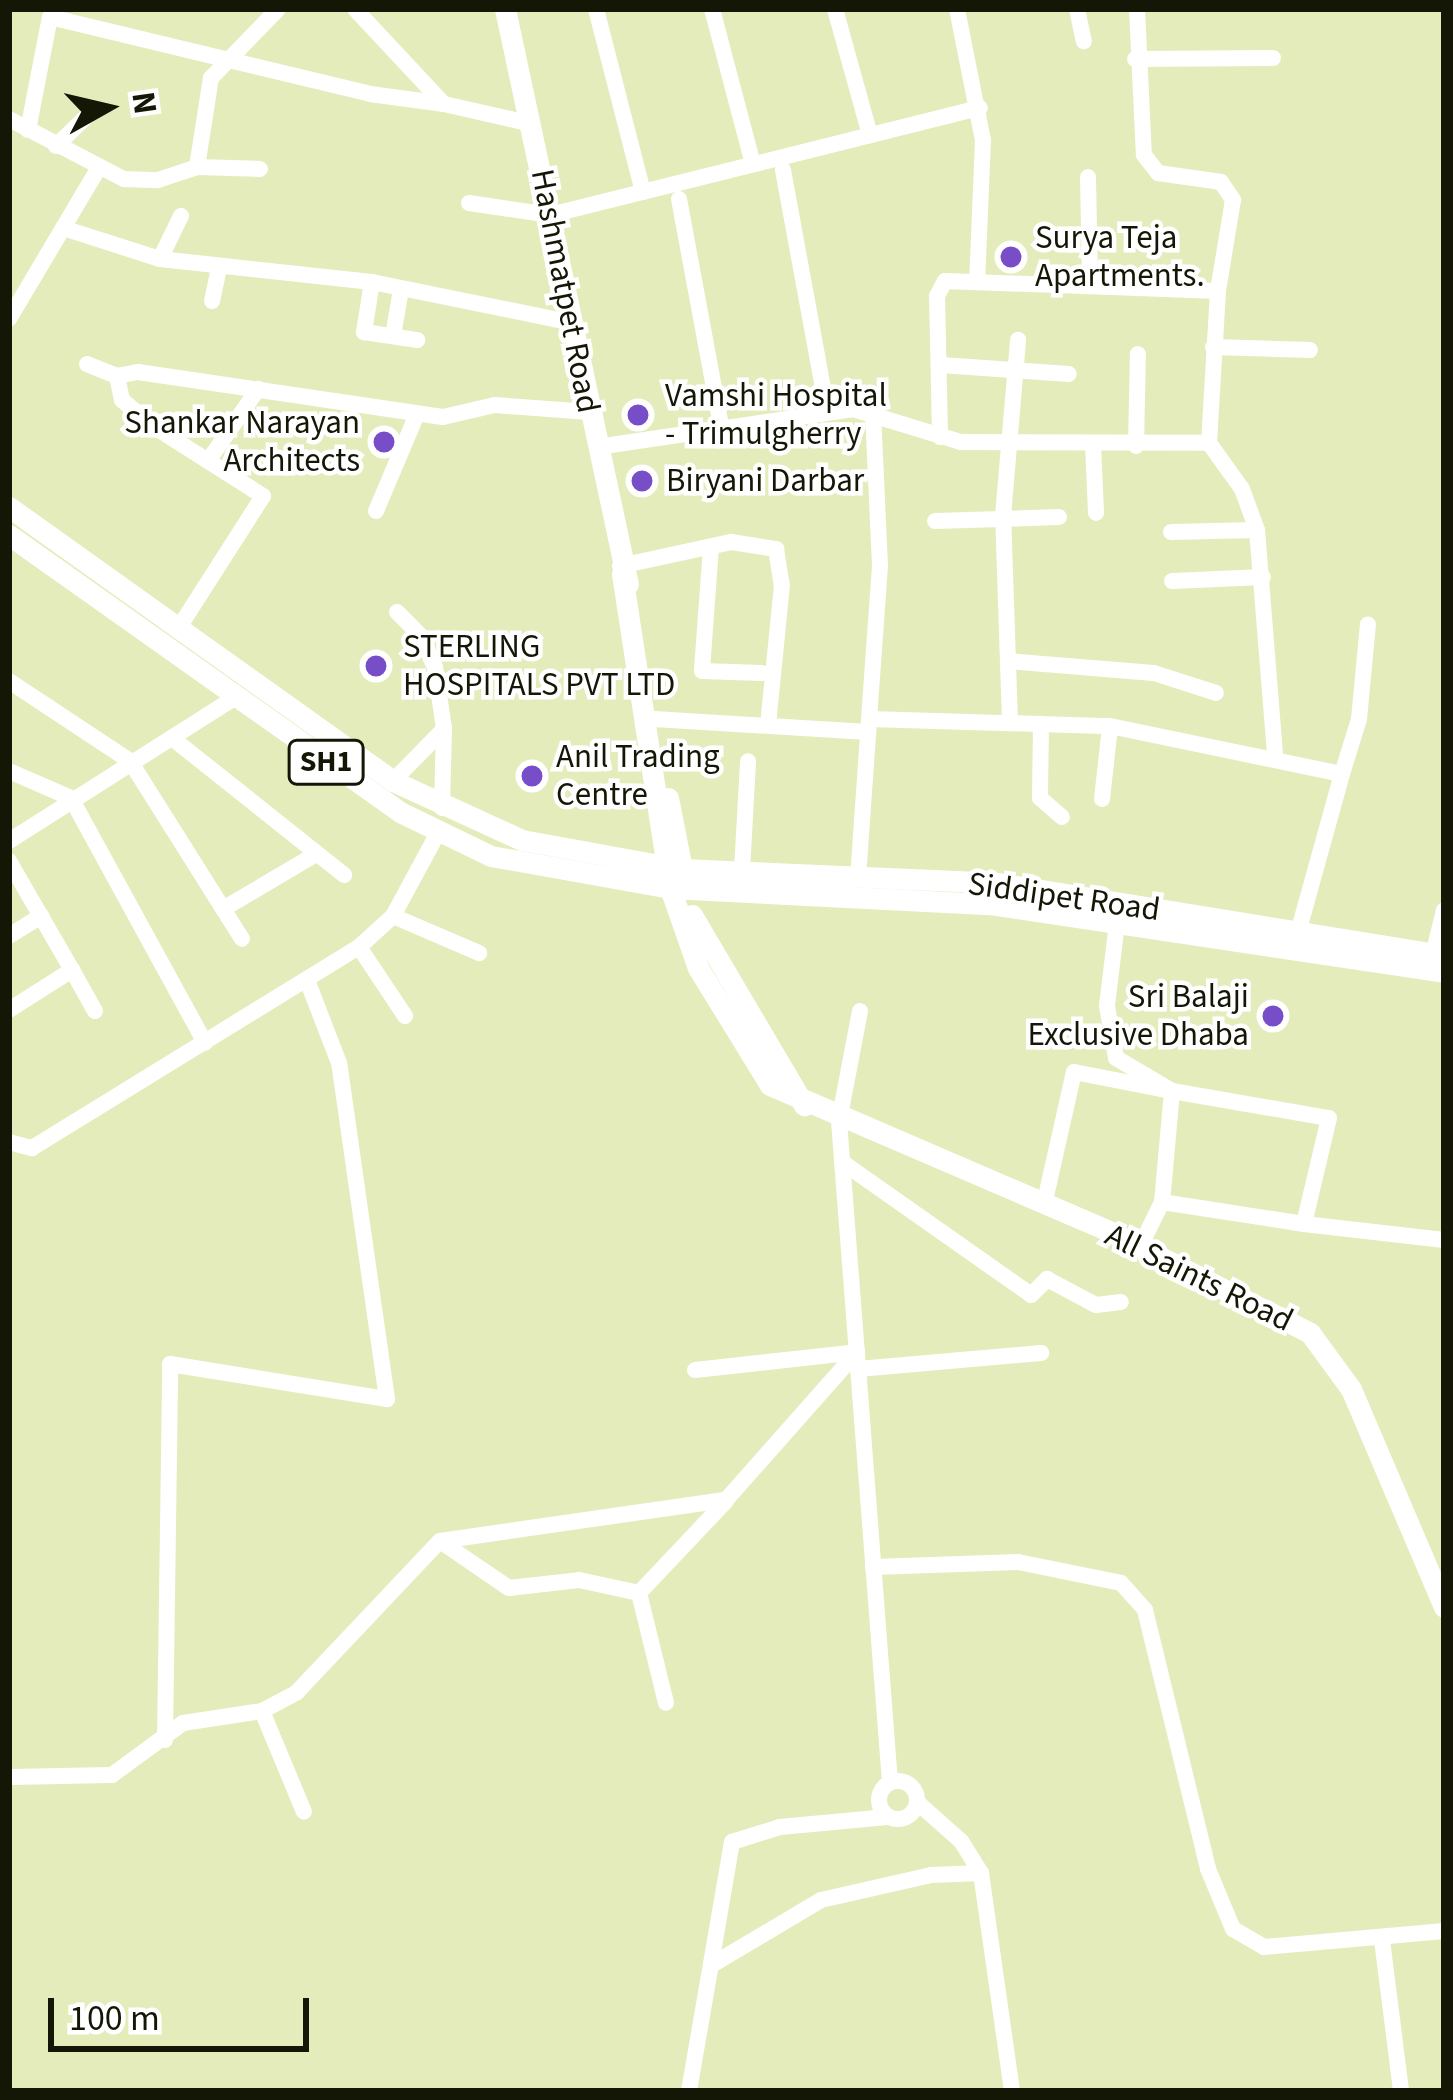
<!DOCTYPE html>
<style>
body{margin:0}
#map{position:relative;width:1453px;height:2100px;overflow:hidden;background:#e4ecbb;font-family:"Source Sans 3",sans-serif}
div>[style]{position:absolute}
[style*='--x']{left:calc(var(--x)*1px);top:calc(var(--y)*1px);width:calc(var(--w)*1px);rotate:calc(var(--a)*1deg)}
.minor>*{height:16px;margin:-8px;padding:0 8px;transform-origin:8px;border-radius:8px;background:#fff}
.minor>.ring{margin:-8px;padding:0;box-sizing:content-box;background:none;border:16px solid #fff;border-radius:50%}
.major>*{height:21px;margin:-10.5px;padding:0 10.5px;transform-origin:10.5px;border-radius:10.5px;background:#fff}
.dots>*{width:33px;height:33px;translate:-50% -50%;box-sizing:border-box;border:6px solid #fff;border-radius:50%}
span{translate:-50% -50%;white-space:nowrap;text-align:center;line-height:1.15;-webkit-text-stroke:9px #fff;paint-order:stroke}
.shield-label span{padding:3px 9px;background:#fff;border:3px solid;border-radius:9px;-webkit-text-stroke-width:0}
.shield-label{font-size:30px;color:#151706;font-weight:700}
.poi-label{font-size:33px;color:#151706}
.left{translate:0 -50%;text-align:left}
.right{translate:-100% -50%;text-align:right}
.street-label{font-size:33px;color:#151706}
.frame{position:absolute;inset:0;border:12px solid #151706;pointer-events:none}
.north{position:absolute;left:48px;top:48px;width:120px;height:120px;-webkit-text-stroke:9px #fff;paint-order:stroke;rotate:82deg;font-size:33px;font-weight:700;line-height:48px;text-align:center;color:#151706}
.north::after{content:'';display:block;margin:auto;width:42px;height:54px;background:#151706;clip-path:polygon(50% 0,100% 100%,50% 72%,0 100%)}
.scale{position:absolute;left:48px;top:1998px;width:261px;height:54px;box-sizing:border-box;border:6px solid #151706;border-top:0;padding-left:15px;font-size:36px;line-height:42px;white-space:nowrap;color:#151706;-webkit-text-stroke:9px #fff;paint-order:stroke}
</style>
<div id="map">
<div class="minor">
<i style="--x:355;--y:9;--w:130;--a:46.9"></i>
<i style="--x:444;--y:104;--w:90;--a:12.8"></i>
<i style="--x:596;--y:9;--w:189;--a:75.6"></i>
<i style="--x:712;--y:9;--w:160;--a:75.2"></i>
<i style="--x:835;--y:9;--w:131;--a:74.5"></i>
<i style="--x:957;--y:9;--w:134;--a:78.8"></i>
<i style="--x:983;--y:140;--w:141;--a:92.4"></i>
<i style="--x:1077;--y:9;--w:33;--a:78"></i>
<i style="--x:1137;--y:9;--w:146;--a:87.3"></i>
<i style="--x:1144;--y:155;--w:23;--a:52"></i>
<i style="--x:1158;--y:173;--w:64;--a:8.1"></i>
<i style="--x:1221;--y:182;--w:22;--a:56"></i>
<i style="--x:1233;--y:200;--w:92;--a:99.4"></i>
<i style="--x:1218;--y:291;--w:152;--a:93.4"></i>
<i style="--x:1135;--y:59;--w:138;--a:-0.4"></i>
<i style="--x:9;--y:119;--w:130;--a:27.6"></i>
<i style="--x:124;--y:179;--w:34;--a:2"></i>
<i style="--x:158;--y:180;--w:41;--a:-18.4"></i>
<i style="--x:197;--y:167;--w:63;--a:1.8"></i>
<i style="--x:28;--y:130;--w:115;--a:-79"></i>
<i style="--x:50;--y:17;--w:329;--a:13.5"></i>
<i style="--x:370;--y:94;--w:75;--a:7.7"></i>
<i style="--x:56;--y:146;--w:47;--a:-44.1"></i>
<i style="--x:197;--y:167;--w:90;--a:-81.1"></i>
<i style="--x:211;--y:78;--w:96;--a:-45.8"></i>
<i style="--x:783;--y:170;--w:244;--a:79.6"></i>
<i style="--x:1088;--y:177;--w:109;--a:88.9"></i>
<i style="--x:679;--y:199;--w:231;--a:79.5"></i>
<i style="--x:469;--y:203;--w:82;--a:8.4"></i>
<i style="--x:550;--y:215;--w:443;--a:-14"></i>
<i style="--x:63;--y:228;--w:102;--a:17.7"></i>
<i style="--x:160;--y:259;--w:213;--a:6.2"></i>
<i style="--x:372;--y:282;--w:206;--a:11.5"></i>
<i style="--x:160;--y:259;--w:48;--a:-64"></i>
<i style="--x:372;--y:282;--w:51;--a:99.1"></i>
<i style="--x:364;--y:332;--w:54;--a:8.6"></i>
<i style="--x:212;--y:301;--w:35;--a:-78"></i>
<i style="--x:9;--y:319;--w:174;--a:-59.3"></i>
<i style="--x:393;--y:336;--w:48;--a:-80.3"></i>
<i style="--x:1213;--y:347;--w:97;--a:1.8"></i>
<i style="--x:87;--y:364;--w:32;--a:22"></i>
<i style="--x:941;--y:365;--w:128;--a:4"></i>
<i style="--x:940;--y:437;--w:141;--a:-91.2"></i>
<i style="--x:937;--y:296;--w:17;--a:-62"></i>
<i style="--x:945;--y:281;--w:273;--a:2.1"></i>
<i style="--x:1093;--y:444;--w:69;--a:87.5"></i>
<i style="--x:1136;--y:446;--w:92;--a:-88.8"></i>
<i style="--x:597;--y:447;--w:259;--a:-8.4"></i>
<i style="--x:853;--y:409;--w:113;--a:17"></i>
<i style="--x:961;--y:442;--w:248;--a:0.2"></i>
<i style="--x:1209;--y:443;--w:57;--a:54.3"></i>
<i style="--x:1242;--y:489;--w:44;--a:69.9"></i>
<i style="--x:1257;--y:530;--w:226;--a:85.4"></i>
<i style="--x:208;--y:461;--w:88;--a:-55.2"></i>
<i style="--x:376;--y:511;--w:105;--a:-67.1"></i>
<i style="--x:935;--y:521;--w:124;--a:-1.8"></i>
<i style="--x:1171;--y:532;--w:86;--a:-1.3"></i>
<i style="--x:711;--y:547;--w:124;--a:94.2"></i>
<i style="--x:702;--y:671;--w:60;--a:1.9"></i>
<i style="--x:620;--y:566;--w:114;--a:-12.2"></i>
<i style="--x:731;--y:542;--w:46;--a:8.8"></i>
<i style="--x:776;--y:549;--w:36;--a:81"></i>
<i style="--x:782;--y:585;--w:141;--a:95.7"></i>
<i style="--x:1172;--y:581;--w:91;--a:-2.5"></i>
<i style="--x:397;--y:612;--w:34;--a:45"></i>
<i style="--x:421;--y:636;--w:34;--a:66"></i>
<i style="--x:435;--y:667;--w:63;--a:81.7"></i>
<i style="--x:444;--y:729;--w:79;--a:91.5"></i>
<i style="--x:178;--y:629;--w:158;--a:-57.4"></i>
<i style="--x:263;--y:496;--w:130;--a:-147.5"></i>
<i style="--x:153;--y:426;--w:40;--a:-140"></i>
<i style="--x:122;--y:400;--w:25;--a:-102"></i>
<i style="--x:117;--y:376;--w:21;--a:-11"></i>
<i style="--x:138;--y:372;--w:308;--a:8.4"></i>
<i style="--x:443;--y:417;--w:53;--a:-13"></i>
<i style="--x:495;--y:405;--w:94;--a:4.3"></i>
<i style="--x:1008;--y:661;--w:146;--a:4.7"></i>
<i style="--x:1154;--y:673;--w:65;--a:17.9"></i>
<i style="--x:9;--y:681;--w:145;--a:33.5"></i>
<i style="--x:130;--y:761;--w:210;--a:57.8"></i>
<i style="--x:654;--y:719;--w:214;--a:3.5"></i>
<i style="--x:869;--y:719;--w:153;--a:-85.9"></i>
<i style="--x:880;--y:566;--w:155;--a:-92.6"></i>
<i style="--x:1010;--y:723;--w:207;--a:-91.9"></i>
<i style="--x:1003;--y:516;--w:177;--a:-85.1"></i>
<i style="--x:1041;--y:724;--w:74;--a:90.8"></i>
<i style="--x:1040;--y:798;--w:29;--a:41"></i>
<i style="--x:172;--y:738;--w:220;--a:38.5"></i>
<i style="--x:9;--y:771;--w:68;--a:23.5"></i>
<i style="--x:71;--y:798;--w:279;--a:61.3"></i>
<i style="--x:1342;--y:774;--w:58;--a:-72.8"></i>
<i style="--x:1359;--y:719;--w:95;--a:-84.6"></i>
<i style="--x:393;--y:781;--w:73;--a:-45.6"></i>
<i style="--x:1102;--y:799;--w:73;--a:-83.7"></i>
<i style="--x:9;--y:841;--w:265;--a:-32.4"></i>
<i style="--x:9;--y:861;--w:126;--a:60"></i>
<i style="--x:742;--y:870;--w:109;--a:-86.8"></i>
<i style="--x:858;--y:878;--w:159;--a:-86"></i>
<i style="--x:869;--y:719;--w:241;--a:1.7"></i>
<i style="--x:1110;--y:726;--w:237;--a:11.7"></i>
<i style="--x:1342;--y:774;--w:165;--a:105.5"></i>
<i style="--x:223;--y:909;--w:108;--a:-30.6"></i>
<i style="--x:393;--y:916;--w:94;--a:23.3"></i>
<i style="--x:1117;--y:923;--w:84;--a:96.9"></i>
<i style="--x:1107;--y:1006;--w:53;--a:80.2"></i>
<i style="--x:1116;--y:1058;--w:65;--a:30.5"></i>
<i style="--x:1172;--y:1091;--w:159;--a:9.8"></i>
<i style="--x:1329;--y:1118;--w:109;--a:103.3"></i>
<i style="--x:1304;--y:1224;--w:141;--a:6.5"></i>
<i style="--x:9;--y:936;--w:38;--a:-32"></i>
<i style="--x:359;--y:947;--w:83;--a:56.3"></i>
<i style="--x:1433;--y:955;--w:46;--a:-76.3"></i>
<i style="--x:9;--y:1010;--w:75;--a:-32.4"></i>
<i style="--x:72;--y:970;--w:47;--a:60.7"></i>
<i style="--x:860;--y:1011;--w:112;--a:100.8"></i>
<i style="--x:839;--y:1121;--w:663;--a:85.59"></i>
<i style="--x:9;--y:1142;--w:24;--a:15"></i>
<i style="--x:32;--y:1148;--w:384;--a:-31.6"></i>
<i style="--x:359;--y:947;--w:46;--a:-42.4"></i>
<i style="--x:393;--y:916;--w:97;--a:-61.6"></i>
<i style="--x:842;--y:1162;--w:231;--a:35.1"></i>
<i style="--x:1031;--y:1295;--w:23;--a:-45"></i>
<i style="--x:1047;--y:1279;--w:55;--a:28"></i>
<i style="--x:1096;--y:1305;--w:25;--a:-7"></i>
<i style="--x:1044;--y:1205;--w:136;--a:-77.3"></i>
<i style="--x:1074;--y:1072;--w:100;--a:11"></i>
<i style="--x:1172;--y:1091;--w:111;--a:95.1"></i>
<i style="--x:1162;--y:1202;--w:144;--a:8.8"></i>
<i style="--x:1140;--y:1247;--w:50;--a:-63.9"></i>
<i style="--x:858;--y:1369;--w:184;--a:-5"></i>
<i style="--x:695;--y:1370;--w:163;--a:-6.3"></i>
<i style="--x:440;--y:1541;--w:83;--a:34.3"></i>
<i style="--x:509;--y:1588;--w:70;--a:-6.5"></i>
<i style="--x:579;--y:1580;--w:61;--a:12.2"></i>
<i style="--x:639;--y:1593;--w:127;--a:-46.6"></i>
<i style="--x:873;--y:1567;--w:145;--a:-2"></i>
<i style="--x:1018;--y:1562;--w:105;--a:11.5"></i>
<i style="--x:1121;--y:1583;--w:36;--a:48"></i>
<i style="--x:1145;--y:1610;--w:267;--a:76.3"></i>
<i style="--x:1208;--y:1869;--w:65;--a:67.4"></i>
<i style="--x:1233;--y:1929;--w:36;--a:30"></i>
<i style="--x:1264;--y:1947;--w:181;--a:-5.1"></i>
<i style="--x:639;--y:1593;--w:113;--a:76.2"></i>
<i style="--x:262;--y:1711;--w:109;--a:67.4"></i>
<i style="--x:165;--y:1740;--w:376;--a:-89.2"></i>
<i style="--x:170;--y:1364;--w:220;--a:9.2"></i>
<i style="--x:387;--y:1399;--w:339;--a:-98.1"></i>
<i style="--x:339;--y:1063;--w:89;--a:-111.1"></i>
<i style="--x:9;--y:1777;--w:103;--a:-1.1"></i>
<i style="--x:112;--y:1775;--w:88;--a:-36.2"></i>
<i style="--x:183;--y:1723;--w:80;--a:-8.6"></i>
<i style="--x:262;--y:1711;--w:40;--a:-28"></i>
<i style="--x:297;--y:1692;--w:208;--a:-46.6"></i>
<i style="--x:440;--y:1541;--w:289;--a:-8.2"></i>
<i style="--x:726;--y:1500;--w:198;--a:-48.5"></i>
<i class="ring" style="left:879px;top:1781px;width:22px;height:22px"></i>
<i style="--x:917;--y:1802;--w:59;--a:41.6"></i>
<i style="--x:961;--y:1841;--w:38;--a:58"></i>
<i style="--x:981;--y:1873;--w:220;--a:81.9"></i>
<i style="--x:1382;--y:1940;--w:152;--a:82.8"></i>
<i style="--x:715;--y:1963;--w:123;--a:-30.7"></i>
<i style="--x:821;--y:1900;--w:113;--a:-12.8"></i>
<i style="--x:931;--y:1875;--w:50;--a:-2.3"></i>
<i style="--x:689;--y:2091;--w:253;--a:-80.2"></i>
<i style="--x:732;--y:1842;--w:50;--a:-17.4"></i>
<i style="--x:780;--y:1827;--w:108;--a:-5.3"></i>
</div>
<div class="major">
<i style="--x:505;--y:9;--w:588;--a:77.93"></i>
<i style="--x:9;--y:507;--w:472;--a:35.5"></i>
<i style="--x:393;--y:781;--w:142;--a:24.6"></i>
<i style="--x:522;--y:840;--w:162;--a:10.3"></i>
<i style="--x:681;--y:869;--w:316;--a:2.5"></i>
<i style="--x:997;--y:883;--w:453;--a:9.2"></i>
<i style="--x:9;--y:535;--w:481;--a:35.3"></i>
<i style="--x:402;--y:813;--w:99;--a:25.8"></i>
<i style="--x:491;--y:856;--w:182;--a:10.1"></i>
<i style="--x:670;--y:888;--w:320;--a:2.9"></i>
<i style="--x:990;--y:904;--w:459;--a:8.5"></i>
<i style="--x:622;--y:574;--w:318;--a:81.3"></i>
<i style="--x:670;--y:888;--w:85;--a:70.7"></i>
<i style="--x:698;--y:968;--w:137;--a:58.4"></i>
<i style="--x:770;--y:1085;--w:374;--a:23.3"></i>
<i style="--x:1113;--y:1233;--w:221;--a:26.9"></i>
<i style="--x:1310;--y:1333;--w:69;--a:53.8"></i>
<i style="--x:1351;--y:1389;--w:237;--a:66.9"></i>
<i style="--x:668;--y:798;--w:83;--a:78.8"></i>
<i style="--x:692;--y:915;--w:221;--a:59.5"></i>
</div>
<div class="dots">
<i style="left:1011px;top:257px;background:#774ec7"></i>
<i style="left:638px;top:415px;background:#774ec7"></i>
<i style="left:384px;top:442px;background:#774ec7"></i>
<i style="left:642px;top:481px;background:#774ec7"></i>
<i style="left:376px;top:666px;background:#774ec7"></i>
<i style="left:532px;top:776px;background:#774ec7"></i>
<i style="left:1273px;top:1016px;background:#774ec7"></i>
</div>
<div class="shield-label">
<span style="left:326px;top:762px">SH1</span>
</div>
<div class="poi-label">
<span class="left" style="left:1035px;top:257px">Surya Teja<br>Apartments.</span>
<span class="left" style="left:665px;top:415px">Vamshi Hospital<br>- Trimulgherry</span>
<span class="right" style="left:360px;top:442px">Shankar Narayan<br>Architects</span>
<span class="left" style="left:666px;top:481px">Biryani Darbar</span>
<span class="left" style="left:403px;top:666px">STERLING<br>HOSPITALS PVT LTD</span>
<span class="left" style="left:556px;top:776px">Anil Trading<br>Centre</span>
<span class="right" style="left:1249px;top:1016px">Sri Balaji<br>Exclusive Dhaba</span>
</div>
<div class="street-label">
<span style="left:565px;top:291px;rotate:79deg">Hashmatpet Road</span>
<span style="left:1064px;top:897px;rotate:8deg">Siddipet Road</span>
<span style="left:1199px;top:1278px;rotate:26deg">All Saints Road</span>
</div>
<div class="frame"></div>
<div class="north">N</div>
<div class="scale">100 m</div>
</div>
